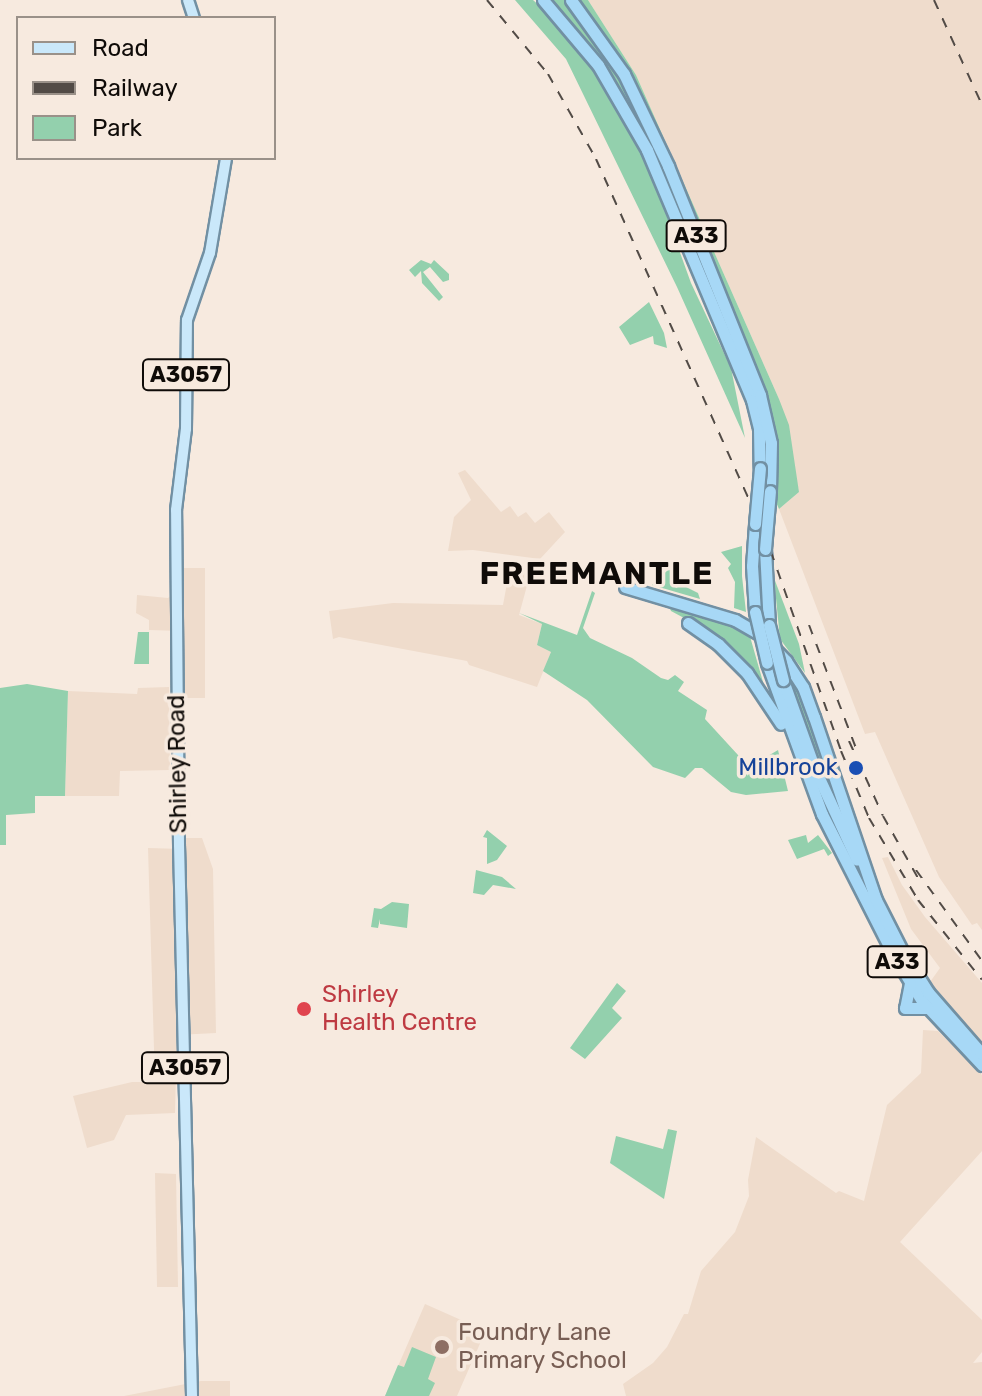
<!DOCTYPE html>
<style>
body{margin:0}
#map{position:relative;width:982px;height:1396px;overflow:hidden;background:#f7eadf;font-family:Rubik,sans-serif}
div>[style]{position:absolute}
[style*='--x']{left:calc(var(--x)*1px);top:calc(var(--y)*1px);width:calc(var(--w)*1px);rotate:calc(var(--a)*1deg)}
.built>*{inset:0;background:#efdccc}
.green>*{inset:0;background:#93d0ad}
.roads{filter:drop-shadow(2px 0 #7290a3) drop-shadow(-2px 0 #7290a3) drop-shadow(0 2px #7290a3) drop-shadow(0 -2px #7290a3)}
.primary>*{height:10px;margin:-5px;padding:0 5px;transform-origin:5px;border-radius:5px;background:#cae8fa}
.highway>*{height:11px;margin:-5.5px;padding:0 5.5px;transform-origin:5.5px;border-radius:5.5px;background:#a7d8f6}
.rail>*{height:2px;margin-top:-1px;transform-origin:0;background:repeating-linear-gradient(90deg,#524b46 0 10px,transparent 0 20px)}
.bridges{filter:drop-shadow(2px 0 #7290a3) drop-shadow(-2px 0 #7290a3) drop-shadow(0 2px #7290a3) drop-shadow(0 -2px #7290a3)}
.highway-bridge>*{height:11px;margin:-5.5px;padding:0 5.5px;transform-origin:5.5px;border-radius:5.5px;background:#a7d8f6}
.dots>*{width:22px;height:22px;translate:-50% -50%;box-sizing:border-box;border:4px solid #f7eadf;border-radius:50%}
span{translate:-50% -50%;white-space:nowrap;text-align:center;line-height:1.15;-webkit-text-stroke:7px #f7eadf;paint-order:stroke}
.shield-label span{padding:2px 6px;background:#f7eadf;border:2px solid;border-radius:6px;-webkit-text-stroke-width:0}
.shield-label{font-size:22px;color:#0f0b08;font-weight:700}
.street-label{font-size:24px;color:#0f0b08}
.transit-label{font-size:24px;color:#164399}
.right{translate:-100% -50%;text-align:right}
.health-label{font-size:24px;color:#be3a42}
.left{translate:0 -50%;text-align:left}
.education-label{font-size:24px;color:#785e54}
.district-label{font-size:32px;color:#0f0b08;font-weight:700;letter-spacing:2px}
.legend{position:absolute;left:16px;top:16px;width:260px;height:144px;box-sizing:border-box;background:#f7eadf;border:2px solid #9a9189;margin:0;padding:10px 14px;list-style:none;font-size:24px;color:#0f0b08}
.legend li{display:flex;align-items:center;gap:16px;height:40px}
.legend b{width:40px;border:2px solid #9a9189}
</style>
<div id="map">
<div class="built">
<i style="clip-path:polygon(588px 0,982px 0,982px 930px,977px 923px,972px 925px,939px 877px,875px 732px,865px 734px,779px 509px,799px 492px,779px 399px,636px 75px)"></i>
<i style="clip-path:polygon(465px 470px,501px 512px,510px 506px,518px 517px,526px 512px,535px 523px,549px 512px,565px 532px,540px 559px,473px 550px,448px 551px,454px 517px,471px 500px,458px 473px)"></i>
<i style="clip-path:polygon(510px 567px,531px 571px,519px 615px,542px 624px,537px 645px,551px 652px,537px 687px,469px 665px,467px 661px,339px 637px,333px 639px,329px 611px,393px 603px,503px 605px)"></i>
<i style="clip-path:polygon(179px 568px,205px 568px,205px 698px,184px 698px,182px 631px,149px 630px,149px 620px,136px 613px,137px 595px,168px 598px,178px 589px)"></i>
<i style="clip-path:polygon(169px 687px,170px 770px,120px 771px,119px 796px,65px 796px,68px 691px,137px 694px,138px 688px)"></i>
<i style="clip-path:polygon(182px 838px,202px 838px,213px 869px,216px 1033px,177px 1035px,175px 1113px,126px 1115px,114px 1140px,87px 1148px,73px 1096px,132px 1082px,155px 1082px,148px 848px,182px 849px)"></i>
<i style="clip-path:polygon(888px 857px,902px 885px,925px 917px,982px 983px,982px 1044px,930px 982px,940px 968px,911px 929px,882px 858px)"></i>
<i style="clip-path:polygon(923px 1030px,938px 1031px,982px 1075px,982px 1151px,900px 1242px,982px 1320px,982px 1352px,973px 1363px,982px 1362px,982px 1396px,626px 1396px,623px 1384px,653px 1363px,667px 1347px,684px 1314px,688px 1314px,701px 1271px,735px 1232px,749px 1196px,748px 1180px,756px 1137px,836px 1193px,839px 1191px,864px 1201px,887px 1105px,921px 1073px)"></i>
<i style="clip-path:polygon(155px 1173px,176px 1174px,178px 1287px,157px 1287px)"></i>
<i style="clip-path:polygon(425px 1304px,461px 1320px,458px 1329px,482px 1339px,457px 1396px,385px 1396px)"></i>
<i style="clip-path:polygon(201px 1381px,230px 1381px,230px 1396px,124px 1396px)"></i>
</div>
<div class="green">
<i style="clip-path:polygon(515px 0,533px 0,560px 24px,613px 96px,648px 164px,691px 283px,731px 368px,745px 438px,677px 287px,566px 59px)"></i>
<i style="clip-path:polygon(551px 0,565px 0,609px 59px,630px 96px,659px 160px,612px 76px)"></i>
<i style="clip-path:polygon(578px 0,588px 0,636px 75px,779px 399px,789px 425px,799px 492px,779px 509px,775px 500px,772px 418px,758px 371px,684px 191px,631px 78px)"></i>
<i style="clip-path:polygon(421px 260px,431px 264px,434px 260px,449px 274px,449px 280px,443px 282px,430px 267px,423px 272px,443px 297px,439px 301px,422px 283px,421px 271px,415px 277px,409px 270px)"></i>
<i style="clip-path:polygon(649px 302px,664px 333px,667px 348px,654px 344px,653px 336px,630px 345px,619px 327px)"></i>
<i style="clip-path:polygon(742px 546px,742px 576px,746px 612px,734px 608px,735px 582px,728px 568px,731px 564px,721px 552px)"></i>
<i style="clip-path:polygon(669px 569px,676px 574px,672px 583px,676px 588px,682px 585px,698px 593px,700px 599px,652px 585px)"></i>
<i style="clip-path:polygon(774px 578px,799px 644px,805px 673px,780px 639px)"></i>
<i style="clip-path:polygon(592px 591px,595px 593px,583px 628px,590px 638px,632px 658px,661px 678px,668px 680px,675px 675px,684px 682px,678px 691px,707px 710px,705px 719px,749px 767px,778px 750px,788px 791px,746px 795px,731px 792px,702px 768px,695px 768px,685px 778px,653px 767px,587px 700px,543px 671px,551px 652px,537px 645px,542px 624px,519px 613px,577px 635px)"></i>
<i style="clip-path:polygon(667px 601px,720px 618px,749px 633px,765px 689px,751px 671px,697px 625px,671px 611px)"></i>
<i style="clip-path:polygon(138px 632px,149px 632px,149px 664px,134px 664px)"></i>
<i style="clip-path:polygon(787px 671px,800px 691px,847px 827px,810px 744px)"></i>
<i style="clip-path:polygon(27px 684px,68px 691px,65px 796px,35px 796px,35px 813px,6px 815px,6px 845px,0 845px,0 688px)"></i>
<i style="clip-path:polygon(487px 830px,507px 846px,497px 860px,487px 864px,487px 838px,483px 837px)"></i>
<i style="clip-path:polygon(806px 835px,808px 843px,818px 835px,832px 853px,828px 856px,824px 849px,797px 859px,788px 840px)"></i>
<i style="clip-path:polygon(476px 870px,502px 877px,516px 889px,493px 885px,484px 895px,473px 893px)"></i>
<i style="clip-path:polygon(392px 902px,409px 904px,407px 928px,380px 924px,380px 919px,378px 928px,371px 927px,374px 908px,381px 909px)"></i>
<i style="clip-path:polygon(617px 983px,626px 991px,612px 1008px,622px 1018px,585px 1059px,570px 1048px)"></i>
<i style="clip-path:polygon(668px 1129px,677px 1131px,664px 1199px,610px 1163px,616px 1136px,663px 1149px)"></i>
<i style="clip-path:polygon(412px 1347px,436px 1357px,428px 1379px,435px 1383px,429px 1396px,385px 1396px,398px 1365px,404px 1367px)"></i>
</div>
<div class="roads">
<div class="primary">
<i style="--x:188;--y:0;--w:19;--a:72"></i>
<i style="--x:192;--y:1396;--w:551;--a:-91.35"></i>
<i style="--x:179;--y:845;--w:335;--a:-90.5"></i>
<i style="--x:176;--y:510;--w:82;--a:-83"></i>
<i style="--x:186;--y:429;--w:109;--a:-89.5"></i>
<i style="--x:187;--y:320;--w:71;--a:-71.1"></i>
<i style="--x:210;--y:253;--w:96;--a:-80.4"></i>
</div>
<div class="highway">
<i style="--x:543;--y:0;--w:85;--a:49.8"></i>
<i style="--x:598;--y:65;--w:98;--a:60"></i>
<i style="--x:647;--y:150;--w:271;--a:67.2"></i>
<i style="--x:752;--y:400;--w:30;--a:76"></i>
<i style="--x:759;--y:429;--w:39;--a:89"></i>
<i style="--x:571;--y:0;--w:91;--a:54.4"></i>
<i style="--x:624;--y:74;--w:102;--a:64.4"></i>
<i style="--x:668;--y:166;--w:247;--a:68.1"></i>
<i style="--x:760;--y:395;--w:49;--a:77.1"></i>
<i style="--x:771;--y:443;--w:48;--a:91.2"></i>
<i style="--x:765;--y:549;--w:76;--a:87"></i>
<i style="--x:625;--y:587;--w:115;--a:16.7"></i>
<i style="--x:735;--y:620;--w:30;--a:30"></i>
<i style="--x:761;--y:635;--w:36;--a:46"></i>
<i style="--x:786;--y:661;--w:31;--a:57"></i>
<i style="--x:803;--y:687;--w:32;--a:70"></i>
<i style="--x:814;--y:717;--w:193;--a:71.3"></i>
<i style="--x:755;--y:612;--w:46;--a:-93.7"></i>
<i style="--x:752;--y:566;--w:42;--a:-85.9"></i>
<i style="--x:688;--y:623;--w:37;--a:35"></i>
<i style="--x:718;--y:644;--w:41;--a:45"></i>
<i style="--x:747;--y:673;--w:61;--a:56.3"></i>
<i style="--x:767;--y:663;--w:161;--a:70"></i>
<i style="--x:822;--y:814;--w:157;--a:63.1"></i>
<i style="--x:893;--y:954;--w:55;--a:58.3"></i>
<i style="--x:922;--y:1001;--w:88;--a:46.8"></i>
<i style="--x:783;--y:680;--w:92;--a:70.4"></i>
<i style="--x:814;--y:767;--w:102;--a:65.2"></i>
<i style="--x:873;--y:894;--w:64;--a:63"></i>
<i style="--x:902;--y:951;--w:49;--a:57.6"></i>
<i style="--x:928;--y:992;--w:82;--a:48.9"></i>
<i style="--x:910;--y:983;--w:25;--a:101"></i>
<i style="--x:905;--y:1008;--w:22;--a:0"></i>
</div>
</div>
<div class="rail">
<i style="--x:487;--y:0;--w:96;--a:50.5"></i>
<i style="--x:548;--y:74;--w:98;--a:60.5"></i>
<i style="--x:596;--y:159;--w:409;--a:65.8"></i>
<i style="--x:764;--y:532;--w:232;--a:70.6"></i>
<i style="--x:841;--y:751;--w:73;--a:67.3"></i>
<i style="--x:869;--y:818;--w:96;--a:59.1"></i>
<i style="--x:918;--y:900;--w:102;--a:51.3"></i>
<i style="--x:934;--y:0;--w:115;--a:65.4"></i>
<i style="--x:809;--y:625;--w:132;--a:69.1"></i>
<i style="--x:849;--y:741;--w:82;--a:65.6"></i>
<i style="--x:883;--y:816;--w:73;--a:60.6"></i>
<i style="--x:916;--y:870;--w:112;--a:54"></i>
</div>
<div class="bridges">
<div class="highway-bridge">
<i style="--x:755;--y:524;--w:56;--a:-84.9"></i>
<i style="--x:765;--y:549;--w:58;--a:-85.1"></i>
<i style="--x:755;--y:612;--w:52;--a:76.8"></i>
<i style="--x:769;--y:625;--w:57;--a:75.7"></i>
</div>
</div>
<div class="dots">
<i style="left:856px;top:768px;background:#1a4fb4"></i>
<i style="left:304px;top:1009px;background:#e0444e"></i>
<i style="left:442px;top:1347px;background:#8d6e63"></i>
</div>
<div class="shield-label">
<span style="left:696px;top:236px">A33</span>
<span style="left:186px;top:375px">A3057</span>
<span style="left:897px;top:962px">A33</span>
<span style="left:185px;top:1068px">A3057</span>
</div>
<div class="street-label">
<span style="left:178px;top:764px;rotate:-91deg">Shirley Road</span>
</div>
<div class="transit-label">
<span class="right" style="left:838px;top:768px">Millbrook</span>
</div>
<div class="health-label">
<span class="left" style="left:322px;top:1009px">Shirley<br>Health Centre</span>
</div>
<div class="education-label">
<span class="left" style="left:458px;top:1347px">Foundry Lane<br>Primary School</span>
</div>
<div class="district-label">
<span style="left:597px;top:573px">FREEMANTLE</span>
</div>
<ul class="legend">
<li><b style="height:10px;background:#cae8fa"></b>Road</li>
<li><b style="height:10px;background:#524b46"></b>Railway</li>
<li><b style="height:22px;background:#93d0ad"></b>Park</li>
</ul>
</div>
